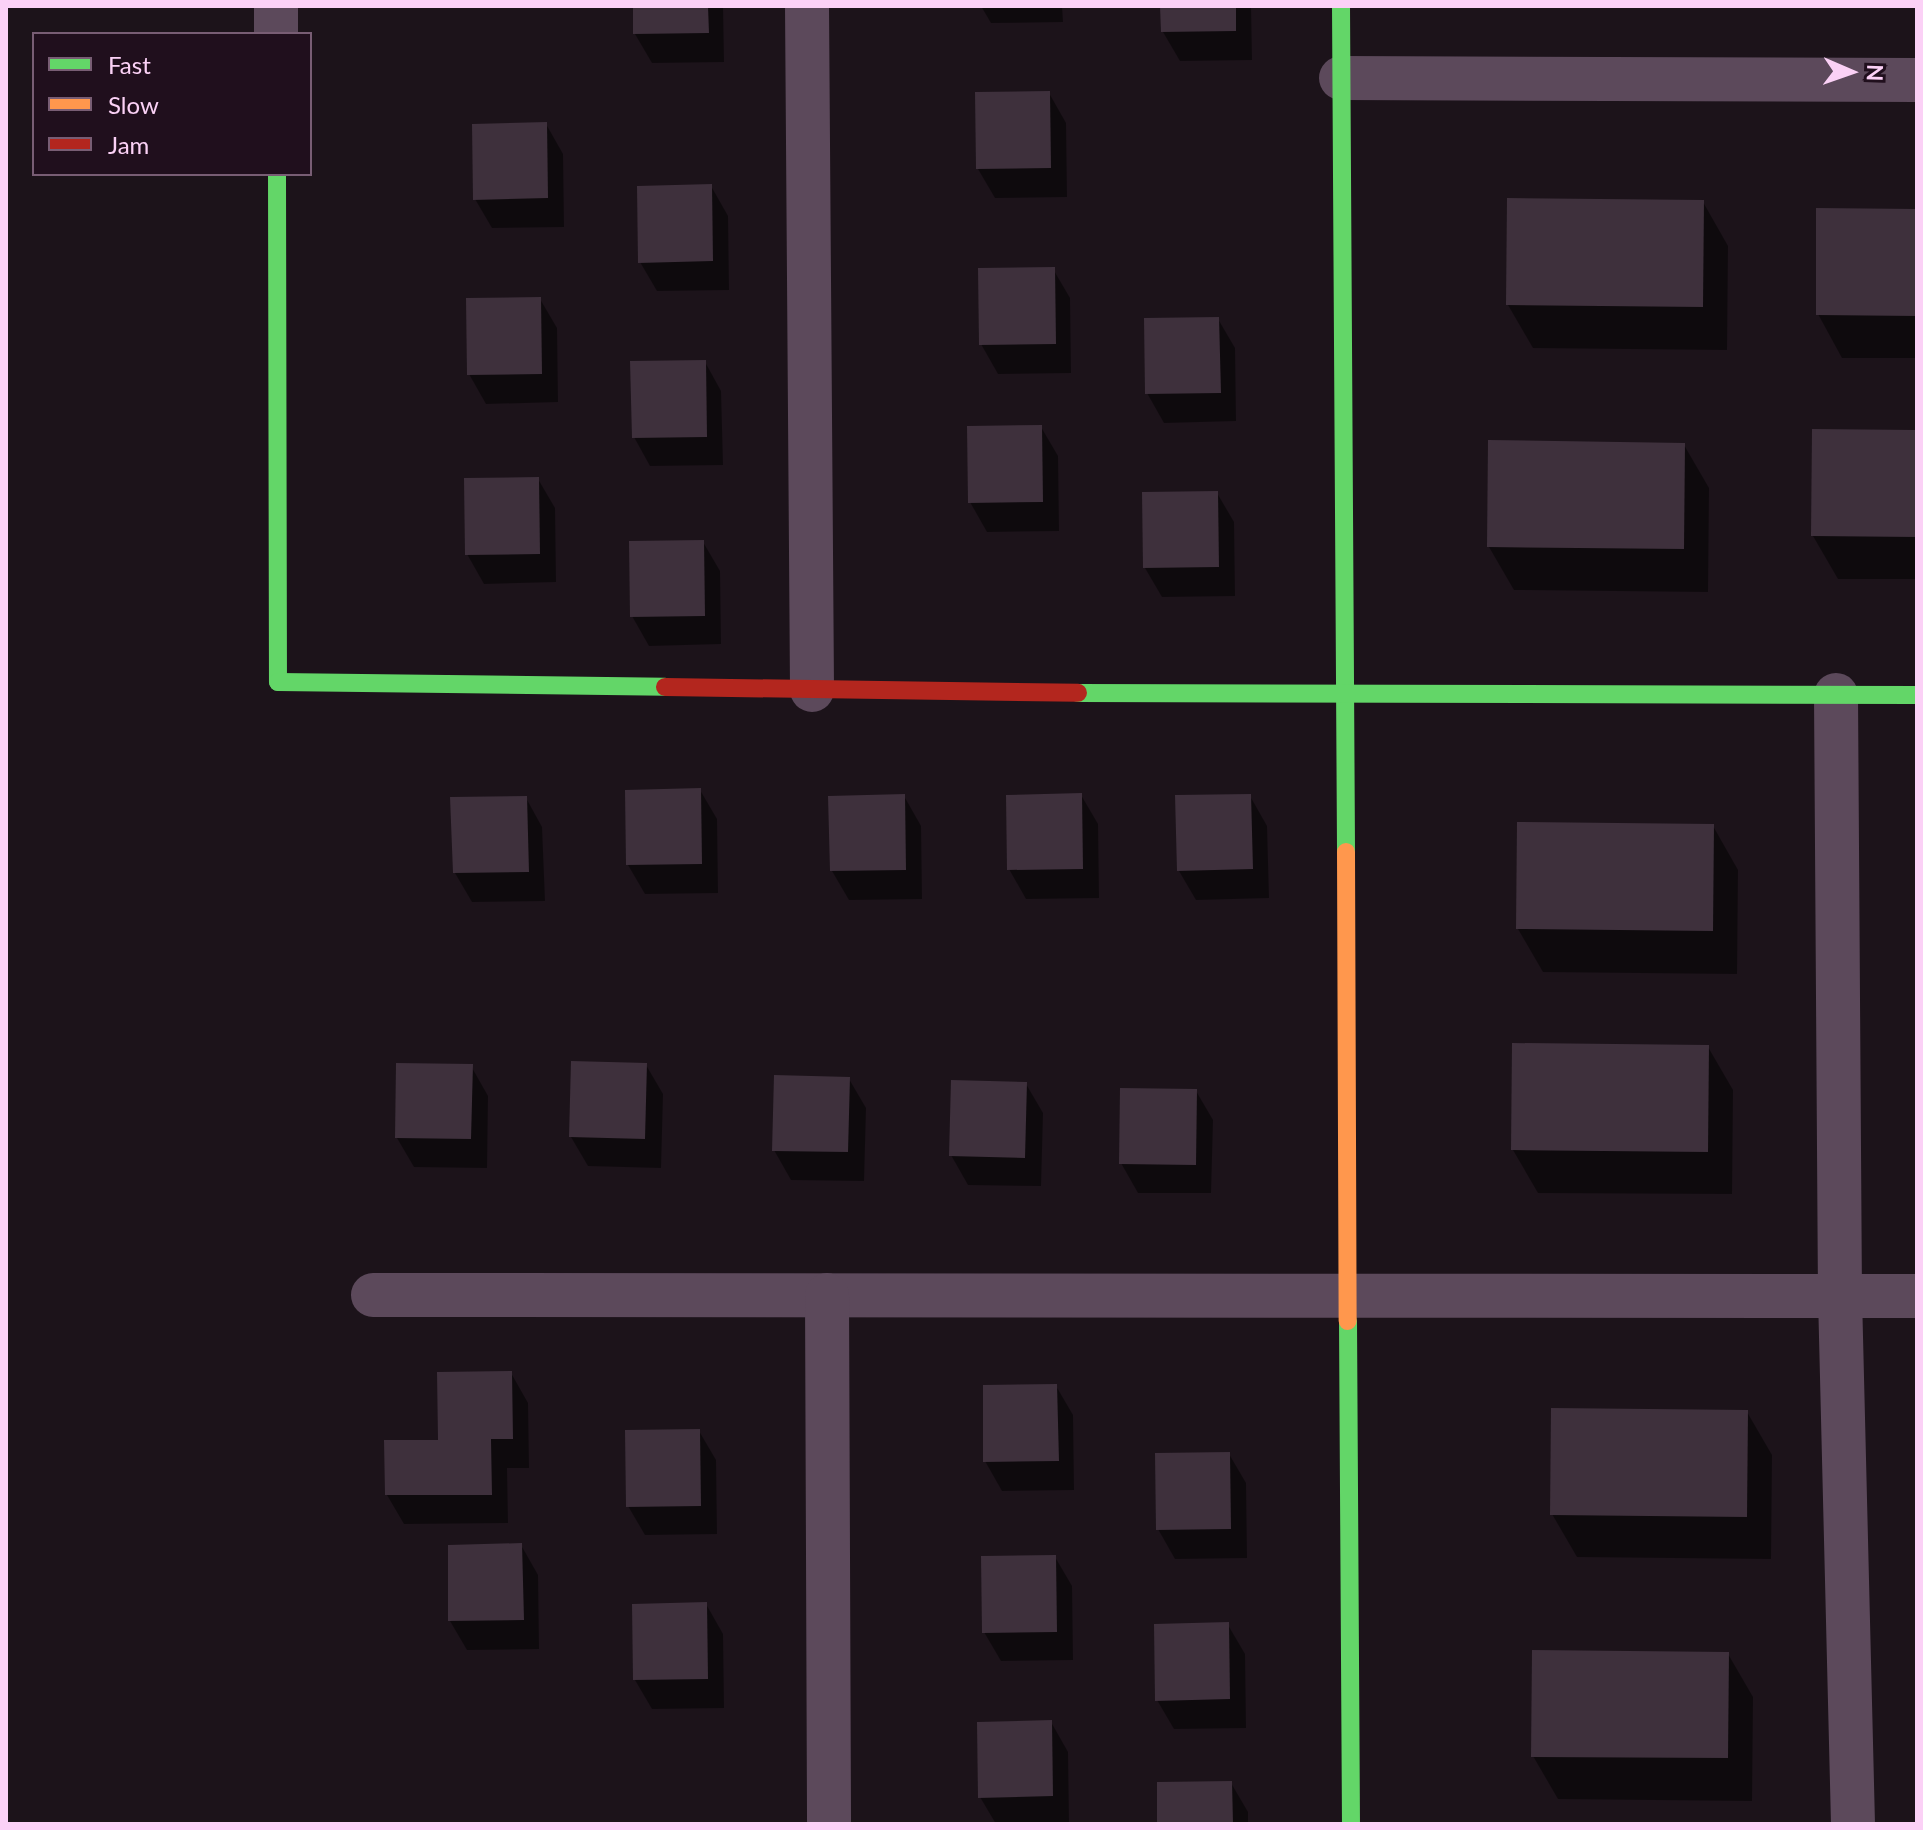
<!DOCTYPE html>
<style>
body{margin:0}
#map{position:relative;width:1923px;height:1830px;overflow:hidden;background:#1c131a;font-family:Lato,sans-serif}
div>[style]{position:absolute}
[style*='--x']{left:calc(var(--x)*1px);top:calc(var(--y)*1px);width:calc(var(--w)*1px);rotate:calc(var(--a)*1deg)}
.shadow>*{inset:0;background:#0007}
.building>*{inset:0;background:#3e303c}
.street>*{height:44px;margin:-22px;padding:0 22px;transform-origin:22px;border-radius:22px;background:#5c495b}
.fast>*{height:18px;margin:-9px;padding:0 9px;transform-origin:9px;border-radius:9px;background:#63d668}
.slow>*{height:18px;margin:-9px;padding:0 9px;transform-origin:9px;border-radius:9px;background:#ff974d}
.jam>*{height:18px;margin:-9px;padding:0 9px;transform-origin:9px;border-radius:9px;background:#b3261e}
span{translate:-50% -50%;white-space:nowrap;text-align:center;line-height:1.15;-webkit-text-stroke:6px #200f1d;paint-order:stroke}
.frame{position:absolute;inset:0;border:8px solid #fbd1f6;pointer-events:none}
.legend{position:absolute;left:32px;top:32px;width:280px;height:144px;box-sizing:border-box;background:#200f1d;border:2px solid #785d74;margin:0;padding:10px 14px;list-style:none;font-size:24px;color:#fbd1f6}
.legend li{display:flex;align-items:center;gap:16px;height:40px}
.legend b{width:40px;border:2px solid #785d74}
.north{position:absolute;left:1811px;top:32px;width:80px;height:80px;-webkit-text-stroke:6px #200f1d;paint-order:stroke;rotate:92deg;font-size:22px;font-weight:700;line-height:32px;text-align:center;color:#fbd1f6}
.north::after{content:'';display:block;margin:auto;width:28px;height:36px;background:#fbd1f6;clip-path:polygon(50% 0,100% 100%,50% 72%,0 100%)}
</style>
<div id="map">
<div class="shadow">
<i style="clip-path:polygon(635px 6px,723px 6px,724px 62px,652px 63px,635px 34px)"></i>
<i style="clip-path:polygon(981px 6px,1062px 6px,1063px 22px,991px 23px)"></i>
<i style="clip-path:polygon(1162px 6px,1251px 6px,1252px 60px,1180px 61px,1163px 32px)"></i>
<i style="clip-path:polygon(1049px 93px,1066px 123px,1067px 197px,995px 198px,978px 169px)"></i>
<i style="clip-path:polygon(546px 124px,563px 154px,564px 227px,492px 228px,475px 199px)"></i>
<i style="clip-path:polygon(711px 186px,728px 216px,729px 290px,657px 291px,640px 262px)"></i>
<i style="clip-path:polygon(1703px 202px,1728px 246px,1727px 350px,1533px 348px,1508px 305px)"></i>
<i style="clip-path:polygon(1917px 211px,1917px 358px,1842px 358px,1818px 314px)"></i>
<i style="clip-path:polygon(1053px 269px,1070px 298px,1071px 373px,998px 374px,981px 344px)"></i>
<i style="clip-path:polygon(540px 299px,557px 328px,558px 402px,486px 404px,469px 374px)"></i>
<i style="clip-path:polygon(1218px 319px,1235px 348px,1236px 421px,1164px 423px,1147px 393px)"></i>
<i style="clip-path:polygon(705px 362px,721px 391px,723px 465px,650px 466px,634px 437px)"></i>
<i style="clip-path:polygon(1041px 427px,1058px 456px,1059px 531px,987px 532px,970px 502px)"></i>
<i style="clip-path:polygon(1917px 432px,1917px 579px,1838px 579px,1813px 536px)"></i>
<i style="clip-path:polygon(1684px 445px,1709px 488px,1708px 592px,1514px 590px,1489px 547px)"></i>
<i style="clip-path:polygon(538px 479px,555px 508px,556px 582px,484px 584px,467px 554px)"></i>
<i style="clip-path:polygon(1217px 493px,1234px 522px,1235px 596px,1162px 597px,1145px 568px)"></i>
<i style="clip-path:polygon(703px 542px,720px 571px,721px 644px,649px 646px,632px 616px)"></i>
<i style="clip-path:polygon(700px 790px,717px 819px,718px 893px,645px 894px,628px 865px)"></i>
<i style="clip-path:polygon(1081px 795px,1098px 824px,1099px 898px,1026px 899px,1009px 869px)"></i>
<i style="clip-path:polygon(904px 796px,921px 826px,922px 899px,849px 900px,832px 871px)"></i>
<i style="clip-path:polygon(1250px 796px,1267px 826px,1269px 898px,1196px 900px,1179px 871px)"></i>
<i style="clip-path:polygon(526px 798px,542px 827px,545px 901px,472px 902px,455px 873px)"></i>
<i style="clip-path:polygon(1713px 826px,1738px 870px,1737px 974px,1543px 972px,1518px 929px)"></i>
<i style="clip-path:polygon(1708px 1047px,1733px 1090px,1732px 1194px,1538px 1193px,1513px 1150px)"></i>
<i style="clip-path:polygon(646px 1065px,663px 1094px,661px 1168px,588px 1166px,571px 1137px)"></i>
<i style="clip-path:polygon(471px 1066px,488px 1096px,487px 1168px,414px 1167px,397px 1138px)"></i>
<i style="clip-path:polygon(849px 1079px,866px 1108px,864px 1181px,791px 1180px,774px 1150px)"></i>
<i style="clip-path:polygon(1026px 1084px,1043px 1113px,1041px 1186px,968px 1185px,951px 1155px)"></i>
<i style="clip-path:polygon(1196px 1091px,1213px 1120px,1211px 1193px,1138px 1193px,1121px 1163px)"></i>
<i style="clip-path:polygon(511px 1373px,528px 1403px,529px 1468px,507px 1468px,508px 1523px,404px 1524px,387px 1495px)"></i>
<i style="clip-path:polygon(1056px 1386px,1073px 1415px,1074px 1490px,1002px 1491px,985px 1461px)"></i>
<i style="clip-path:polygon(1747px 1412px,1772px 1455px,1771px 1559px,1577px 1557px,1552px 1514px)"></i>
<i style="clip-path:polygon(699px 1431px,716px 1460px,717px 1534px,645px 1535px,628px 1506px)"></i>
<i style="clip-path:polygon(1229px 1454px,1246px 1483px,1247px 1558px,1175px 1559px,1158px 1529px)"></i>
<i style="clip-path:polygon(521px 1545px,538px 1575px,539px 1649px,467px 1650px,450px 1621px)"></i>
<i style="clip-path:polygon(1055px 1557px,1072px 1586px,1073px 1660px,1001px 1661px,984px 1632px)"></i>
<i style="clip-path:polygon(706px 1604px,723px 1634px,724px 1708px,652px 1709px,635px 1680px)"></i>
<i style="clip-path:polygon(1228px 1625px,1245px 1654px,1246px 1728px,1174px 1729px,1157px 1700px)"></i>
<i style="clip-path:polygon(1728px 1654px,1753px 1697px,1752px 1801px,1558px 1799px,1533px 1756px)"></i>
<i style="clip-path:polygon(1051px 1722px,1068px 1752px,1069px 1824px,996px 1824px,980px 1797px)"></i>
<i style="clip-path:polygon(1231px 1783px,1248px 1812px,1248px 1824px,1159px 1824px)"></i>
</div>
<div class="building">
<i style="clip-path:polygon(633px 6px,708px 6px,709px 33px,633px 34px)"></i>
<i style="clip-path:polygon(1160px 6px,1236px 6px,1236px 31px,1161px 32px)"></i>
<i style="clip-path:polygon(1050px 91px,1051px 168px,976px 169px,975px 92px)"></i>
<i style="clip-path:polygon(547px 122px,548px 198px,473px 200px,472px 124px)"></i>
<i style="clip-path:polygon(712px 184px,713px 261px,638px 263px,637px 186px)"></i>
<i style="clip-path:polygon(1507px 198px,1704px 200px,1703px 307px,1506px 305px)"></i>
<i style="clip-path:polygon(1816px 208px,1917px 209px,1917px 316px,1816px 315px)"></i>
<i style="clip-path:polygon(1055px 267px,1056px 344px,979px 345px,978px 268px)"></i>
<i style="clip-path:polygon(541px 297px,542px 374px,467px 375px,466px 298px)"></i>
<i style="clip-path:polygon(1219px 317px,1221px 393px,1145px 394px,1144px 318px)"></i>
<i style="clip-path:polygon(706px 360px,707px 437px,632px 438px,630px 361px)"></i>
<i style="clip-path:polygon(1042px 425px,1043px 502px,968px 503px,967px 426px)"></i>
<i style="clip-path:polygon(1812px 429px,1917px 430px,1917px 537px,1811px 536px)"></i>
<i style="clip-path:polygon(1488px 440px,1685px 443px,1684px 549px,1487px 547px)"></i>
<i style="clip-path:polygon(539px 477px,540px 554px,465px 555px,464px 478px)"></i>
<i style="clip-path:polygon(1218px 491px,1219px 567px,1143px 568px,1142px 492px)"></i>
<i style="clip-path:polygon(704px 540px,705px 616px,630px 617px,629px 541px)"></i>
<i style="clip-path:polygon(701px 788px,702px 864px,626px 865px,625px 790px)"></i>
<i style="clip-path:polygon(1082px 793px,1083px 869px,1007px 870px,1006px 795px)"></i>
<i style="clip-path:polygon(905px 794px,906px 870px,830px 871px,828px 796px)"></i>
<i style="clip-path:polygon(1251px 794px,1253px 869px,1177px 871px,1175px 795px)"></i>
<i style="clip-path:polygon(527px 796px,529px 872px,453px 873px,450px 797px)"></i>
<i style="clip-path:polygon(1517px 822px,1714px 824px,1713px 931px,1516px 929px)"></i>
<i style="clip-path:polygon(1512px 1043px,1709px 1045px,1708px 1152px,1511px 1150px)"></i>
<i style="clip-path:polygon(571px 1061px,647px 1063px,645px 1139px,569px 1137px)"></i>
<i style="clip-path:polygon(396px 1063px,473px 1064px,471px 1139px,395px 1138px)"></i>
<i style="clip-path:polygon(774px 1075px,850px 1077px,848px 1152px,772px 1151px)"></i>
<i style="clip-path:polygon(951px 1080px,1027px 1082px,1025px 1158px,949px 1156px)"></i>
<i style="clip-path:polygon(1120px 1088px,1197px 1089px,1196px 1165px,1119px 1164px)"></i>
<i style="clip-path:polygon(512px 1371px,513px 1439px,491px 1439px,492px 1495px,385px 1495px,384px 1440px,438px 1440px,437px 1372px)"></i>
<i style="clip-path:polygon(1057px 1384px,1059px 1461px,983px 1462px,983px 1385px)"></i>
<i style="clip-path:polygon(1551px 1408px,1748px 1410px,1747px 1517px,1550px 1515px)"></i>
<i style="clip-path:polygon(700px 1429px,701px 1506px,626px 1507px,625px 1430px)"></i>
<i style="clip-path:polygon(1230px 1452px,1231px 1529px,1156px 1530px,1155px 1453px)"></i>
<i style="clip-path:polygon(522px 1543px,524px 1620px,448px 1621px,448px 1545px)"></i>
<i style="clip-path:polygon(1056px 1555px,1057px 1632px,982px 1633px,981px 1556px)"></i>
<i style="clip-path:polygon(707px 1602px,708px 1679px,633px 1680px,632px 1604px)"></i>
<i style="clip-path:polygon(1229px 1622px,1230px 1699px,1155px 1701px,1154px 1624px)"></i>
<i style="clip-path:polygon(1532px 1650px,1729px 1652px,1728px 1758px,1531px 1757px)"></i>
<i style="clip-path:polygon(1052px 1720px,1053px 1796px,978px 1798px,977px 1722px)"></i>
<i style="clip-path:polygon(1232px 1781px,1233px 1824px,1157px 1824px,1157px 1782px)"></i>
</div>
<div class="street">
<i style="--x:276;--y:6;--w:28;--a:90"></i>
<i style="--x:807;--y:6;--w:684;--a:89.58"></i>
<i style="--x:1341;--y:78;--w:576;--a:0.2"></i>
<i style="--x:1836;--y:695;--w:601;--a:89.62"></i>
<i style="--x:1840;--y:1296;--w:528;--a:88.59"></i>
<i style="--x:373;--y:1295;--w:1544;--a:0.04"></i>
<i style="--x:827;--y:1295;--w:529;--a:89.78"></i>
</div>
<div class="fast">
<i style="--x:1341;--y:6;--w:846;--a:89.66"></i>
<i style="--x:277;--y:174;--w:508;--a:89.89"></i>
<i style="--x:278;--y:682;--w:387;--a:0.7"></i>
<i style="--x:1078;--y:693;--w:839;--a:0.14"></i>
<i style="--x:1348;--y:1321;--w:503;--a:89.66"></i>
</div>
<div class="slow">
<i style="--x:1346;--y:852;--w:469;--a:89.8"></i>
</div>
<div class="jam">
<i style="--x:665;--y:687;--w:413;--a:0.8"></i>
</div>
<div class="frame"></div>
<ul class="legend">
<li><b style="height:10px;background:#63d668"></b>Fast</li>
<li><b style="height:10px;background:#ff974d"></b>Slow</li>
<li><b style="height:10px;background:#b3261e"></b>Jam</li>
</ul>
<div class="north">N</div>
</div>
